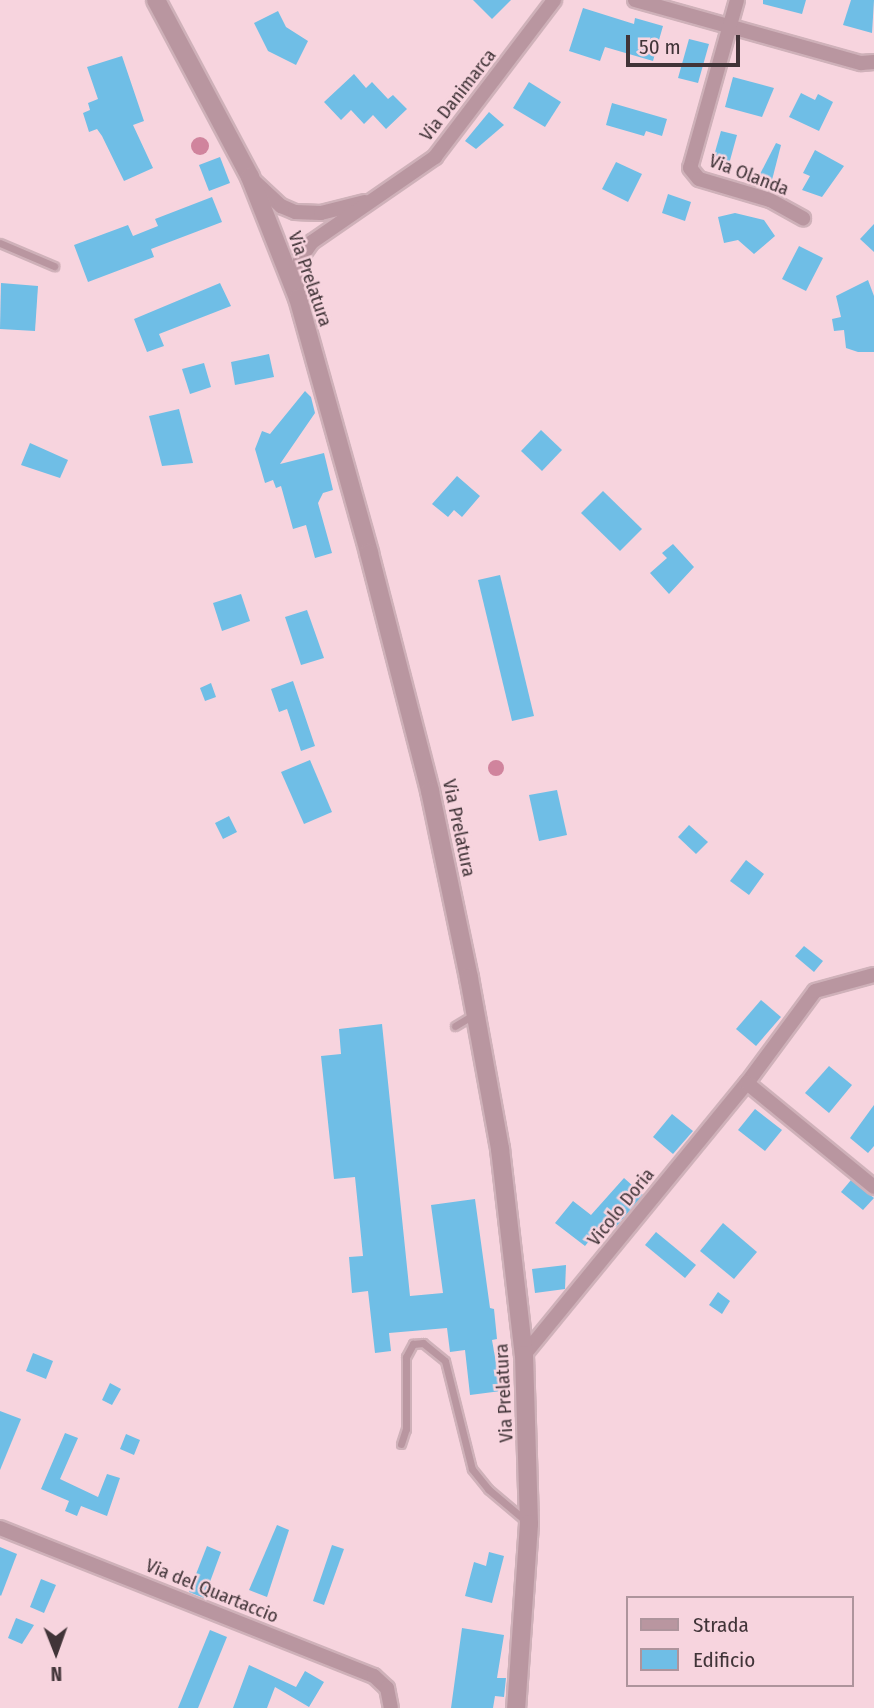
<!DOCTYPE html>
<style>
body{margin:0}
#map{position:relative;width:874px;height:1708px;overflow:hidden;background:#f7d4de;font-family:"Fira Sans Condensed",sans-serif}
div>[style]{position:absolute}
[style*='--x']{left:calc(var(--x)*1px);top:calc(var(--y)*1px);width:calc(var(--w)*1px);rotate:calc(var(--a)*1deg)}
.water>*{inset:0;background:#d0849d}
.round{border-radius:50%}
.building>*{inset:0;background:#6fbee6}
.roads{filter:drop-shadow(2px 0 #cfb1b9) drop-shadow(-2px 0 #cfb1b9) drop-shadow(0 2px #cfb1b9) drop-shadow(0 -2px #cfb1b9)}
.service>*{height:7px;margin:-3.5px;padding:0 3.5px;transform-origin:3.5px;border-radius:3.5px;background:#b996a0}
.minor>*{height:14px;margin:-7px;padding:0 7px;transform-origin:7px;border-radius:7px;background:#b996a0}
.tertiary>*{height:18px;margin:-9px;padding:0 9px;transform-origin:9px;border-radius:9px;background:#b996a0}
span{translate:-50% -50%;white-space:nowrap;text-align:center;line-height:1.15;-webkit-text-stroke:5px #f7d4de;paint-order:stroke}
.street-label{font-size:19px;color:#413438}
.legend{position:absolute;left:626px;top:1596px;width:228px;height:91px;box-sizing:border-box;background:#f7d4de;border:2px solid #ae949c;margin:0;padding:9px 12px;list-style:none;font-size:21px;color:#413438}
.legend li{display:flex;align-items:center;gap:14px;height:35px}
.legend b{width:35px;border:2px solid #ae949c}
.north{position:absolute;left:21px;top:1617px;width:70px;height:70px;-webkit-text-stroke:5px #f7d4de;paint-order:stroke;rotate:179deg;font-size:19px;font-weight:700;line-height:28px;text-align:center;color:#413438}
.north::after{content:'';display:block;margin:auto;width:24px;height:32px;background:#413438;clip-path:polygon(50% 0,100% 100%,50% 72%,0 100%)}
.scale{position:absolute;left:626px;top:35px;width:114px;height:32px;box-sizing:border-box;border:4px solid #413438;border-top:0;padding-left:9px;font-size:21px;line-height:24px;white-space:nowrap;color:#413438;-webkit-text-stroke:5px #f7d4de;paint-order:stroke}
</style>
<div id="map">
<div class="water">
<i class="round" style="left:191px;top:137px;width:18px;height:18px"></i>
<i class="round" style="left:488px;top:760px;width:16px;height:16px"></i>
</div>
<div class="building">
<i style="clip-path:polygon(473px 0,511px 0,492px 19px)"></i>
<i style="clip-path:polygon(763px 0,806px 0,802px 14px,763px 4px)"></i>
<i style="clip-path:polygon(851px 0,874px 0,872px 33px,843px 25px)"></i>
<i style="clip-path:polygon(583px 8px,634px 24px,635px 18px,663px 26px,653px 61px,605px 47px,600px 61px,569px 51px)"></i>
<i style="clip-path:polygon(278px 11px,286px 27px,308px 41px,296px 65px,268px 51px,254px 23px)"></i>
<i style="clip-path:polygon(689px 39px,709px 44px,698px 83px,678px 78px)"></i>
<i style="clip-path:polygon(122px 56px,144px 121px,133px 125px,153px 168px,124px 181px,102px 136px,97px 129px,89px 132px,83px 113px,90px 110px,88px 103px,98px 99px,87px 67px)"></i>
<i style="clip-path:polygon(354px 74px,366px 88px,372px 82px,388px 99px,393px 95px,407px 109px,386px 129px,373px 115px,364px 124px,351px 110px,341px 120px,324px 102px)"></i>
<i style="clip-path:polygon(733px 77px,774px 88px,762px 117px,725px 107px)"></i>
<i style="clip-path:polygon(529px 82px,561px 102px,545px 127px,513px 108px)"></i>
<i style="clip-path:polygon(801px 93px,815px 100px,818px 94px,833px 102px,819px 131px,789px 117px)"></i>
<i style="clip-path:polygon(612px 103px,667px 119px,662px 136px,646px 131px,644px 136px,606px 125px)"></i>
<i style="clip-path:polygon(489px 112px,504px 125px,476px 149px,465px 141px)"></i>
<i style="clip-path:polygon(721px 131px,737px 135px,729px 164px,713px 159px)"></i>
<i style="clip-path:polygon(776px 143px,781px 145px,772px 180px,759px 176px)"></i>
<i style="clip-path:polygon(815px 150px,844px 166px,822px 197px,802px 190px,810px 176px,803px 173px)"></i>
<i style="clip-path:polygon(220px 157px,230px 183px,209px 191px,199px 165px)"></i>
<i style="clip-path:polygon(616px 162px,642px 174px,628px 202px,602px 189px)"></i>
<i style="clip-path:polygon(668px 194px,691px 202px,685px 221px,662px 213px)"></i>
<i style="clip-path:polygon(212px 197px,222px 222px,151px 249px,154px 257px,88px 282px,74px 245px,128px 225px,133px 236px,158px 226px,155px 219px)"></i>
<i style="clip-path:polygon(735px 213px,764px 220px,775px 236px,754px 254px,738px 240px,724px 243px,718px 217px)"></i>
<i style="clip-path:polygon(874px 224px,874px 252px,860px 239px)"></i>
<i style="clip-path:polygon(799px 246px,823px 258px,806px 291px,782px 279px)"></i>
<i style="clip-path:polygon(868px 280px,874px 296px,874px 352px,858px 352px,846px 348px,844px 330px,834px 331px,832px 319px,841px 317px,836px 296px)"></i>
<i style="clip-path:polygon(1px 283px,38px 286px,35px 331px,0 329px)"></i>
<i style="clip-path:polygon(220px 283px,231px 306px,159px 334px,164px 346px,147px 352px,134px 319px)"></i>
<i style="clip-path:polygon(269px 354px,274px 377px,235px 385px,231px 362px)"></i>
<i style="clip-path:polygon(204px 363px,211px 387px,190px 394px,182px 369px)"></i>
<i style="clip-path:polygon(305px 391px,311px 397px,315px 413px,280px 464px,324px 453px,333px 490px,323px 493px,318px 503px,332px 553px,315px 558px,306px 525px,293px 529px,281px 486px,276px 488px,273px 480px,265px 483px,255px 449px,262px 431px,270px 434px)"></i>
<i style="clip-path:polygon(179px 409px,193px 463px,162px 466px,149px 416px)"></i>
<i style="clip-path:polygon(541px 430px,562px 450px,542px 471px,521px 451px)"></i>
<i style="clip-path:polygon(30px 443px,68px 460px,60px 478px,21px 465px)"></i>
<i style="clip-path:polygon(457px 476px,480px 496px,462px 517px,454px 510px,448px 517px,432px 504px)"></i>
<i style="clip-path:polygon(603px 491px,642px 529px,620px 551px,581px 513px)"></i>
<i style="clip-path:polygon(673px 544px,694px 567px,669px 594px,650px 573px,667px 558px,662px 553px)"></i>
<i style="clip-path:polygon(500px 575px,534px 716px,512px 721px,478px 580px)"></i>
<i style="clip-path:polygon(241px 594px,250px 621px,222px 631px,213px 603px)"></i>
<i style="clip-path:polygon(307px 610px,324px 658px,301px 665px,285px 617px)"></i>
<i style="clip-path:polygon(293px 681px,315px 746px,301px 751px,287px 709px,279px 712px,271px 689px)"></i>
<i style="clip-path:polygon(211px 683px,216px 697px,205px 701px,200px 688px)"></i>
<i style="clip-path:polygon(310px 760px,332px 812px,304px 824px,281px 772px)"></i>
<i style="clip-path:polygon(557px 790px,567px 835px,539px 841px,529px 795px)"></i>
<i style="clip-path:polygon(229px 816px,237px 832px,223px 839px,215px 823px)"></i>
<i style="clip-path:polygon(689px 825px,708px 842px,696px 854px,678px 837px)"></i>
<i style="clip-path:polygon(746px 860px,764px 874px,749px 895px,730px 881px)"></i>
<i style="clip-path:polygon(804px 946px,823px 961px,814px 972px,795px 956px)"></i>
<i style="clip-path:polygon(761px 1000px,781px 1017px,756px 1046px,736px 1029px)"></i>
<i style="clip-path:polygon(382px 1024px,410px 1296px,443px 1293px,431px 1205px,475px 1199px,490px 1308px,494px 1309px,497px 1339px,492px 1340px,501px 1391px,470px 1395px,465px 1350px,450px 1352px,447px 1328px,389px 1333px,391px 1351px,375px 1353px,368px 1291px,352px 1293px,349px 1257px,363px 1256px,355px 1177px,334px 1179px,321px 1056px,341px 1054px,339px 1029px)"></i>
<i style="clip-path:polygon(829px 1066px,852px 1085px,829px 1113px,805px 1093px)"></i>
<i style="clip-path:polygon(874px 1105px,874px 1146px,868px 1153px,850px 1138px)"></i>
<i style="clip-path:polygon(755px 1109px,782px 1130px,765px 1151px,738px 1130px)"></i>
<i style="clip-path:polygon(672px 1114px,693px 1131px,673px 1154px,653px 1137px)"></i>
<i style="clip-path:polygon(624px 1178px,643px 1195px,616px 1227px,607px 1219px,585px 1246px,555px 1223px,573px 1201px,591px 1215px)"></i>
<i style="clip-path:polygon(851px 1180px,874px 1198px,863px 1210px,841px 1192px)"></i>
<i style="clip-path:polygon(723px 1223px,757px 1252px,734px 1279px,700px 1251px)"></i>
<i style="clip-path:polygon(656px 1232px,696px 1265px,685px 1278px,645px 1245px)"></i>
<i style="clip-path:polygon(566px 1265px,565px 1289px,535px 1293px,532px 1269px)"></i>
<i style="clip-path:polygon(718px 1292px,730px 1301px,722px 1314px,709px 1305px)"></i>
<i style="clip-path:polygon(33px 1353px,53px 1361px,46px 1379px,26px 1371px)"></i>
<i style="clip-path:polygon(110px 1383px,121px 1389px,112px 1405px,102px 1400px)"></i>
<i style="clip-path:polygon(0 1411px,21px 1419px,0 1470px)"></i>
<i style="clip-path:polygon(65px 1433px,78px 1438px,60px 1479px,98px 1497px,107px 1474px,120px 1478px,107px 1516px,81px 1506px,77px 1516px,65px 1511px,69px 1501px,41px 1489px)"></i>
<i style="clip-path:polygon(126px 1434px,140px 1440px,134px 1455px,120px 1449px)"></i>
<i style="clip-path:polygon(277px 1525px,289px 1530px,267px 1597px,249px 1590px)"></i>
<i style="clip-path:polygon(332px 1545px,344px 1549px,324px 1605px,313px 1601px)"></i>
<i style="clip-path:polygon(207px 1546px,221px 1552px,204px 1598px,189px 1592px)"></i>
<i style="clip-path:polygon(0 1547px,17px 1554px,1px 1596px,0 1595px)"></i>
<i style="clip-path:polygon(489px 1552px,504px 1556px,492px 1603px,465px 1596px,474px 1562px,486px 1566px)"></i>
<i style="clip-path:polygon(41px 1579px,56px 1585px,44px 1613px,30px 1607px)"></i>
<i style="clip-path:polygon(16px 1618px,34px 1625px,22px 1644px,8px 1638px)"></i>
<i style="clip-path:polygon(462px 1628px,504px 1635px,497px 1678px,506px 1678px,504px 1697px,495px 1696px,493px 1708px,451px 1708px)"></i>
<i style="clip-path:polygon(210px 1630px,227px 1637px,198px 1708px,178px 1708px)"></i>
<i style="clip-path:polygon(249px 1665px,296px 1687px,305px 1671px,324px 1682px,309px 1707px,275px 1687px,267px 1708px,233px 1708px)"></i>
</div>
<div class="roads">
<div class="service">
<i style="--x:0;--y:243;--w:59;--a:23.1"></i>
<i style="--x:455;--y:1026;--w:23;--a:-31"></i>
<i style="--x:401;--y:1444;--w:16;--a:-72"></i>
<i style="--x:406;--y:1429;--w:72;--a:-90"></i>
<i style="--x:406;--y:1357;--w:15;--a:-62"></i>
<i style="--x:413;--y:1344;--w:10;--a:-6"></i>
<i style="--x:423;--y:1343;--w:28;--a:39"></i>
<i style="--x:445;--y:1361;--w:111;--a:76"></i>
<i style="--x:472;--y:1469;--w:26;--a:51"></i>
<i style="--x:488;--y:1489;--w:50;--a:40.1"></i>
</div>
<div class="minor">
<i style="--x:635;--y:0;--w:235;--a:15.6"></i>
<i style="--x:861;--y:63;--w:13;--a:-4"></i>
<i style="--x:737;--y:0;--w:174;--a:105.6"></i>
<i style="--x:690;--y:168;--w:14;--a:51"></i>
<i style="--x:699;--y:179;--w:74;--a:16.5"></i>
<i style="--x:770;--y:200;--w:38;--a:29"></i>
<i style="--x:252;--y:179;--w:40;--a:43"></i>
<i style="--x:281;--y:206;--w:15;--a:23"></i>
<i style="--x:295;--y:212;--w:26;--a:2"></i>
<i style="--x:321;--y:213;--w:45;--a:-14"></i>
<i style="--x:297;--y:289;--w:30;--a:-84"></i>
<i style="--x:300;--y:259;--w:21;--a:-55"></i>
<i style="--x:312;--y:242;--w:150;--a:-34.6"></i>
<i style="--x:435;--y:157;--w:197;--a:-52.8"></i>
<i style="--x:747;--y:1083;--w:114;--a:-53.5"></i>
<i style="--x:815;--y:991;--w:61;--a:-15.2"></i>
<i style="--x:524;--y:1355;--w:352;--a:-50.7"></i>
<i style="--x:747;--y:1083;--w:164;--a:39.3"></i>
<i style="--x:0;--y:1528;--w:402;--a:21.6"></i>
<i style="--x:374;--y:1676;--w:18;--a:43"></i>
<i style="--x:387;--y:1688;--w:20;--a:79"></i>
</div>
<div class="tertiary">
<i style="--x:156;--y:0;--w:200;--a:62"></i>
<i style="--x:250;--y:177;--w:130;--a:68.4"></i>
<i style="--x:298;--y:298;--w:265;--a:74.4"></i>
<i style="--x:369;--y:553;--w:246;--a:75.6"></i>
<i style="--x:430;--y:791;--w:191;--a:78.2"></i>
<i style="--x:469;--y:978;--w:174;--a:79.7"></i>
<i style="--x:500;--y:1149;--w:207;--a:83.4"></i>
<i style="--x:524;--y:1355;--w:169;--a:88.3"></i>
<i style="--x:529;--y:1524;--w:184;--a:94"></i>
</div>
</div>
<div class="street-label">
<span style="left:458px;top:95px;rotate:-52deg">Via Danimarca</span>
<span style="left:749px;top:175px;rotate:21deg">Via Olanda</span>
<span style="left:310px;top:279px;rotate:71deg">Via Prelatura</span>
<span style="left:459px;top:828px;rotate:78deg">Via Prelatura</span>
<span style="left:621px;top:1207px;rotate:-51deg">Vicolo Doria</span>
<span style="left:504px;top:1393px;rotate:-93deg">Via Prelatura</span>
<span style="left:212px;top:1591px;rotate:22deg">Via del Quartaccio</span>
</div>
<ul class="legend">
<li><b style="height:9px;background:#b996a0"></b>Strada</li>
<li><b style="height:19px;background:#6fbee6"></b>Edificio</li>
</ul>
<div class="north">N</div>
<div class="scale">50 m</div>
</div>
